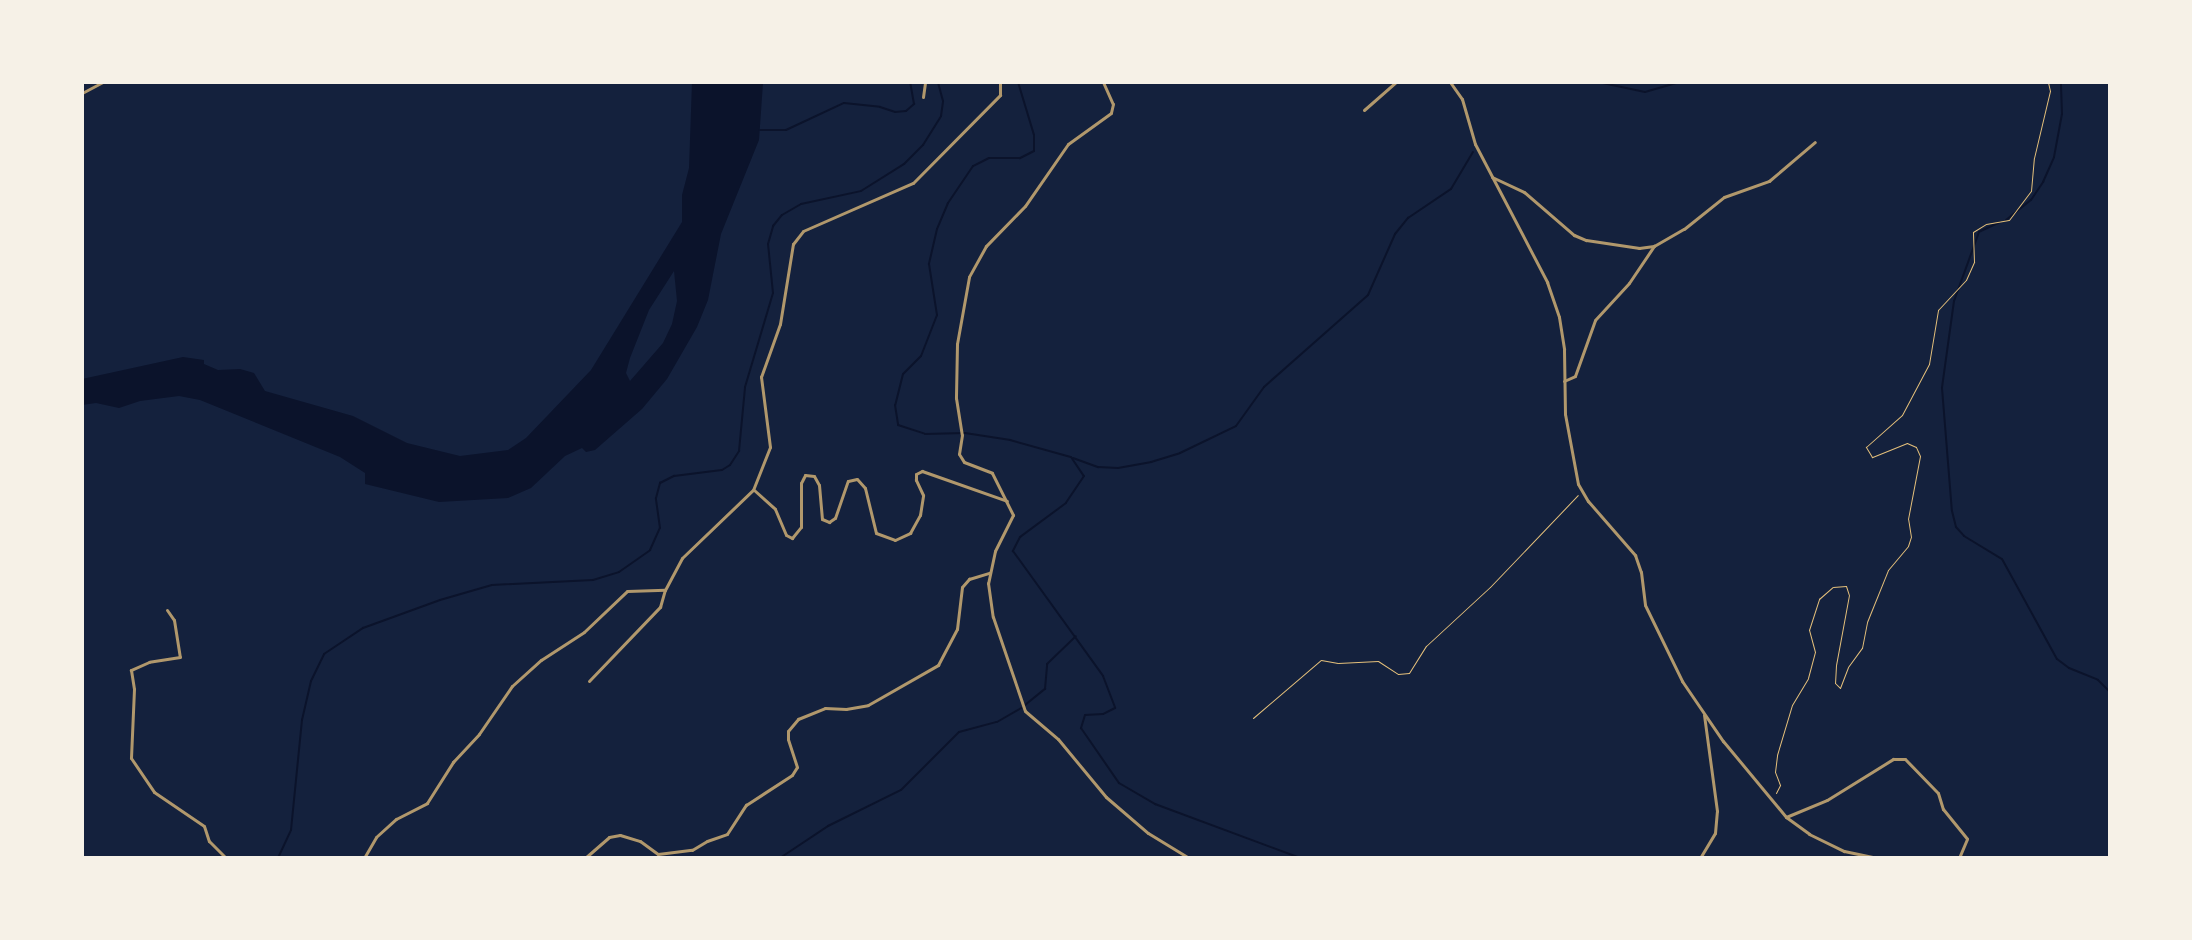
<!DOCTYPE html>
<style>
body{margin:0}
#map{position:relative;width:2192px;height:940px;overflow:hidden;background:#14213d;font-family:"Archivo Narrow",sans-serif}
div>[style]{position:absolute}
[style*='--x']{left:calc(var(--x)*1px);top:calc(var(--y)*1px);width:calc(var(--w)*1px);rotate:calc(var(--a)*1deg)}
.water>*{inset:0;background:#0b132b}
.stream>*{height:2px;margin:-1px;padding:0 1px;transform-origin:1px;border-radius:1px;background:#0b132b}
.path>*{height:1px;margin:-0.5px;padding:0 0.5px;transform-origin:0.5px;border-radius:0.5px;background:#e5c07b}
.minor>*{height:3px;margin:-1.5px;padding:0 1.5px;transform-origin:1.5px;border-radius:1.5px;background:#b1986c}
.tertiary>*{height:3px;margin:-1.5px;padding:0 1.5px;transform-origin:1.5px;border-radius:1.5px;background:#b1986c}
span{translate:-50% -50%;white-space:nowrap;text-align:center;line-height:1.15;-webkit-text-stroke:7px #f6f1e7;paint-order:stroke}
.frame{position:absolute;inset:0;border:84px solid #f6f1e7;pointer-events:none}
</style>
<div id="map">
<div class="water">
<i style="clip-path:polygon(evenodd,692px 82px,763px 83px,759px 140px,721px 234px,708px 300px,697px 327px,667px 379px,642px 409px,595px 450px,586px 452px,582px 448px,565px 456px,531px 488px,508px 498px,439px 502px,365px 484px,365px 473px,340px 457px,200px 400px,179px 396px,140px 401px,119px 408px,96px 403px,82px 405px,82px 379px,183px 357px,204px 360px,204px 364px,218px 370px,240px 369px,254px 373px,265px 391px,353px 416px,407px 443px,460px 456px,508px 450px,526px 438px,591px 370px,682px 222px,682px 195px,689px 168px,692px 82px,674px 271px,677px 301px,672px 324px,663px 343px,630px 381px,626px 373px,630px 358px,649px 310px,674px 271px)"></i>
</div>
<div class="stream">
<i style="--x:1018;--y:82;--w:55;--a:73.2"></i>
<i style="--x:1034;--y:135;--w:16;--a:90"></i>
<i style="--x:1034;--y:151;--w:16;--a:153"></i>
<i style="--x:1020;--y:158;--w:31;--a:180"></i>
<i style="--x:989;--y:158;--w:18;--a:153"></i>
<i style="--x:973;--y:166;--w:45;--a:124"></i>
<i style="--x:948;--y:203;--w:28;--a:113"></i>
<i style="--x:937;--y:229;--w:36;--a:103"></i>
<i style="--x:929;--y:264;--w:52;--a:81.1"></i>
<i style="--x:937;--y:315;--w:44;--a:111.3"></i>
<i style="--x:921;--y:356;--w:25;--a:135"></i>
<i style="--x:903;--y:374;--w:32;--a:104"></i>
<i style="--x:895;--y:405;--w:20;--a:81"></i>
<i style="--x:898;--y:425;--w:28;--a:18"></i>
<i style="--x:925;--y:434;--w:40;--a:-1.4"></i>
<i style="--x:965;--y:433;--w:46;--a:8.8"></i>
<i style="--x:1010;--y:440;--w:63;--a:15.6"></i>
<i style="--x:1071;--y:457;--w:23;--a:56"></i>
<i style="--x:1084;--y:476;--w:32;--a:124"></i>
<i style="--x:1066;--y:503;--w:57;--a:143.5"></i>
<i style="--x:1020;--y:537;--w:16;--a:117"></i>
<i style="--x:1013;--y:551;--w:154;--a:54.2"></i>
<i style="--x:1103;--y:676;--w:34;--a:69"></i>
<i style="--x:1115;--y:708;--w:13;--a:153"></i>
<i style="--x:1103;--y:714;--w:18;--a:177"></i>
<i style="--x:1085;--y:715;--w:14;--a:107"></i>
<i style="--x:1081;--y:728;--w:67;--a:55.4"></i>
<i style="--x:1119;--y:783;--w:42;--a:30.3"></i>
<i style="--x:1155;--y:804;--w:155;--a:20.4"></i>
<i style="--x:1598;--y:82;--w:48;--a:12"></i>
<i style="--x:1645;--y:92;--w:36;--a:-16"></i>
<i style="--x:759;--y:130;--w:27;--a:0"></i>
<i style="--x:786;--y:130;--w:64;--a:-25"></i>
<i style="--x:844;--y:103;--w:36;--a:6"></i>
<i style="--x:880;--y:107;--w:16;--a:18"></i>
<i style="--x:895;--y:112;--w:11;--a:-5"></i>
<i style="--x:906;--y:111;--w:11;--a:-41"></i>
<i style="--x:914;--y:104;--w:22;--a:-100"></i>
<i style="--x:2006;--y:220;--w:32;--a:-39"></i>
<i style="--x:2031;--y:200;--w:22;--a:-56"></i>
<i style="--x:2043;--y:182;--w:27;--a:-66"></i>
<i style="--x:2054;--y:157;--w:44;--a:-79.5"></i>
<i style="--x:2062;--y:114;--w:32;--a:-92"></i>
<i style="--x:2000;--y:222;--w:23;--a:155"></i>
<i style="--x:1979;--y:232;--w:73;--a:109.9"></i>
<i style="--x:1954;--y:301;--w:88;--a:97.9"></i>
<i style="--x:1942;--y:388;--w:123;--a:85.4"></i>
<i style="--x:1952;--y:511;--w:16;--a:76"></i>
<i style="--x:1956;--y:527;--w:12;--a:48"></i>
<i style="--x:1964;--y:536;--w:44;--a:31.2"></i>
<i style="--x:2002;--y:559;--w:114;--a:61.2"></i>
<i style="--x:2057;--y:659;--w:15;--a:37"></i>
<i style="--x:2069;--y:668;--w:31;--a:22"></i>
<i style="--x:2098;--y:680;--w:17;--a:45"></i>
<i style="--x:1073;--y:458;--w:27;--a:20"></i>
<i style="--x:1098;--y:467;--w:20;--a:3"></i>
<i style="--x:1118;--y:468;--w:34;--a:-10"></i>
<i style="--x:1151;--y:462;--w:30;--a:-17"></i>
<i style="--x:1180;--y:453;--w:62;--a:-25.7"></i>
<i style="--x:1236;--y:426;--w:48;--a:-54.3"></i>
<i style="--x:1264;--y:387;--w:139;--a:-41.5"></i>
<i style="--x:1368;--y:295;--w:67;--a:-66.1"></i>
<i style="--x:1395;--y:234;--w:21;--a:-51"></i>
<i style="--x:1408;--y:218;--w:52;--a:-34"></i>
<i style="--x:1451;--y:189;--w:43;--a:-59.3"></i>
<i style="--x:1025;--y:705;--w:26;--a:-39"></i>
<i style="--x:1045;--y:689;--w:25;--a:-85"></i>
<i style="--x:1047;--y:664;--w:40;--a:-44"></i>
<i style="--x:278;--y:858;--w:31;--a:-65"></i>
<i style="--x:291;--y:830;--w:111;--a:-84.3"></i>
<i style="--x:302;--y:720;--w:40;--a:-77"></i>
<i style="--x:311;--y:681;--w:30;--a:-64"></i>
<i style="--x:324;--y:654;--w:47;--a:-33.7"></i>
<i style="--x:363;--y:628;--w:82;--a:-20"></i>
<i style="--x:440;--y:600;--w:54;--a:-16.1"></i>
<i style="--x:492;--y:585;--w:101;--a:-2.8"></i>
<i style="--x:593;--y:580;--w:27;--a:-17"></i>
<i style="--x:619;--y:572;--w:38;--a:-35"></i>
<i style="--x:650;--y:550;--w:24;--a:-66"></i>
<i style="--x:660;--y:528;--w:30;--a:-98"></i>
<i style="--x:656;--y:498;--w:16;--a:-75"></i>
<i style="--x:660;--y:483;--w:16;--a:-27"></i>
<i style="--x:674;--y:476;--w:48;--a:-7.1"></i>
<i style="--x:722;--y:470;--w:9;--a:-32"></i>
<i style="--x:730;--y:465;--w:17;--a:-57"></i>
<i style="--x:739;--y:451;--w:64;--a:-84.6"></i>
<i style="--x:745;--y:387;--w:98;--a:-73.4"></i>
<i style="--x:773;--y:293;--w:49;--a:-95.8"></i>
<i style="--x:768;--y:244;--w:19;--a:-74"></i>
<i style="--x:773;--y:226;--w:14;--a:-51"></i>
<i style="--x:782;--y:215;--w:22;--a:-30"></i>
<i style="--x:801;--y:204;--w:61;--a:-12.2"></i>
<i style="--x:861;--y:191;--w:51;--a:-32.1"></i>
<i style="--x:904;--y:164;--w:27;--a:-45"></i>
<i style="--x:923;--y:145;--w:34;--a:-58"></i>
<i style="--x:941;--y:116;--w:15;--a:-82"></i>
<i style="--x:943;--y:101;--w:20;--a:-105"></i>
<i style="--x:780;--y:858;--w:58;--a:-33.7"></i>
<i style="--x:828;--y:826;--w:81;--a:-26.3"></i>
<i style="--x:901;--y:790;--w:82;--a:-45"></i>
<i style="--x:959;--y:732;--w:39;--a:-15"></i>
<i style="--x:997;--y:722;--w:28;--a:-30"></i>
</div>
<div class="path">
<i style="--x:1253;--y:718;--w:89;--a:-40.5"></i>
<i style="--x:1321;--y:660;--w:17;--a:10"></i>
<i style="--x:1338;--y:663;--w:40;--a:-2.9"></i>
<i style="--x:1378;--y:661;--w:24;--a:33"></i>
<i style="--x:1398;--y:674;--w:11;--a:-5"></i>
<i style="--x:1409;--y:673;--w:32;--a:-58"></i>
<i style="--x:1426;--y:646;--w:87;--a:-42.7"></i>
<i style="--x:1490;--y:587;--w:127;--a:-46.3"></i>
<i style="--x:1776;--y:793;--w:9;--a:-63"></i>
<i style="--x:1780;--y:785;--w:14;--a:-111"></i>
<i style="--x:1775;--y:772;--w:17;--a:-83"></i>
<i style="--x:1777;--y:755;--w:52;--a:-73.3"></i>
<i style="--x:1792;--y:705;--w:31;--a:-59"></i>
<i style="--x:1808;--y:678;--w:27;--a:-75"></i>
<i style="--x:1815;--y:652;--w:23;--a:-105"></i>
<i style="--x:1809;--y:630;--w:33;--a:-72"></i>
<i style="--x:1819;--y:599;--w:18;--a:-41"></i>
<i style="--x:1833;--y:587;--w:13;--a:-4"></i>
<i style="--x:1846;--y:586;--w:9;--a:72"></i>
<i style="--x:1849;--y:595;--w:71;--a:100.5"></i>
<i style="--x:1836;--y:665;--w:18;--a:93"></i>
<i style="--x:1835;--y:683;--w:7;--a:45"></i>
<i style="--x:1840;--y:688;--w:22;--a:-69"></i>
<i style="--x:1848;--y:667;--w:24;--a:-54"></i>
<i style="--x:1862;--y:648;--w:26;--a:-79"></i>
<i style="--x:1867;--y:622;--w:56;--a:-68"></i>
<i style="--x:1888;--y:570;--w:31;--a:-50"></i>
<i style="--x:1908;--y:546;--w:9;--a:-72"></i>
<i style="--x:1911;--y:537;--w:18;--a:-99"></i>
<i style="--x:1908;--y:519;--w:64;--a:-79.2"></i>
<i style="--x:1920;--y:456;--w:10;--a:-114"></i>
<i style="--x:1916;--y:447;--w:10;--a:-156"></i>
<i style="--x:1907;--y:443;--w:38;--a:158"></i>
<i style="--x:1872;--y:457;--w:12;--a:-121"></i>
<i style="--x:1866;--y:447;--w:48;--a:-41.6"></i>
<i style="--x:1902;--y:415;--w:58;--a:-62.1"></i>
<i style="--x:1929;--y:364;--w:55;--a:-80.5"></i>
<i style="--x:1938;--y:310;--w:41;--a:-47"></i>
<i style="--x:1966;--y:280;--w:20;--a:-66"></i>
<i style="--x:1974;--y:262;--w:30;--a:-92"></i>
<i style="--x:1973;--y:232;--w:15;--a:-32"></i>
<i style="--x:1986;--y:224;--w:23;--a:-10"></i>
<i style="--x:2009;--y:220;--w:36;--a:-53"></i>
<i style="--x:2031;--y:191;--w:33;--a:-85"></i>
<i style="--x:2034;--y:158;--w:69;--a:-76.6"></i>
<i style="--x:2050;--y:91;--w:9;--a:-103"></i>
</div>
<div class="minor">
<i style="--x:1103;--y:82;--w:24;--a:66"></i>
<i style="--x:1113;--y:104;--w:9;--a:103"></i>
<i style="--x:1111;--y:113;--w:53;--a:144.2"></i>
<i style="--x:1068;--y:144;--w:75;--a:124.7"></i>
<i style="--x:1025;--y:206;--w:56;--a:134.3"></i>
<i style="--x:986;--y:246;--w:35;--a:119"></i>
<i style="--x:969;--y:277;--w:68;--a:100.2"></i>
<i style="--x:957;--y:344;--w:54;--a:91.1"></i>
<i style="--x:956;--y:398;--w:37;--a:81"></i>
<i style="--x:962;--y:435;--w:19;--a:99"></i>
<i style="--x:959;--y:454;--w:9;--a:58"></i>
<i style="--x:964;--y:462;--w:30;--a:21"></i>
<i style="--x:992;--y:473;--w:47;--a:63.4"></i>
<i style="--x:1013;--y:515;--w:40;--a:116.6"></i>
<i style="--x:995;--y:551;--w:33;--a:102"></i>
<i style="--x:988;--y:583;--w:34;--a:82"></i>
<i style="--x:993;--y:617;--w:99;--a:71.2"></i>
<i style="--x:1025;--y:711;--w:43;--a:40.3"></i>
<i style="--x:1058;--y:739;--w:75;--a:50.4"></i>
<i style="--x:1106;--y:797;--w:55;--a:40.6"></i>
<i style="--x:1148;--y:833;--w:48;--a:31.4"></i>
<i style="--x:82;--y:93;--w:24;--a:-28"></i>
<i style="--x:923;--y:97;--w:15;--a:-82"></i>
<i style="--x:1364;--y:110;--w:43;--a:-41.2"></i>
<i style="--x:1492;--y:177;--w:35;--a:25"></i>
<i style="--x:1524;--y:192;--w:66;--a:40.7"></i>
<i style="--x:1574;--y:235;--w:13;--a:23"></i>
<i style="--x:1586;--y:240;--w:54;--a:8.6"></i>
<i style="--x:1639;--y:248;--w:15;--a:-8"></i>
<i style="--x:1564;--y:381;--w:12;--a:-24"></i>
<i style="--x:1575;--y:376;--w:59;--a:-70.3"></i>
<i style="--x:1595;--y:320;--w:50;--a:-47.4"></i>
<i style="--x:1629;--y:283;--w:45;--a:-56"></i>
<i style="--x:1654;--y:246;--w:34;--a:-30"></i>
<i style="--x:1684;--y:229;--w:51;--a:-38.7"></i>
<i style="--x:1724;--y:197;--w:48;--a:-19.6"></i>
<i style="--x:1769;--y:181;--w:60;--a:-40.3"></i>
<i style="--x:754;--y:490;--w:28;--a:42"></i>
<i style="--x:775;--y:509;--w:28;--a:67"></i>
<i style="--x:786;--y:535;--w:7;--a:27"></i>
<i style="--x:792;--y:538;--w:14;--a:-51"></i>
<i style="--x:801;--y:527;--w:44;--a:-90"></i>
<i style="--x:801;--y:483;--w:9;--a:-63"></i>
<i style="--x:805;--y:475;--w:9;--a:6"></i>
<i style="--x:814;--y:476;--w:10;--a:61"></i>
<i style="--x:819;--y:485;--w:34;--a:85"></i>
<i style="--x:822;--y:519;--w:8;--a:23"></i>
<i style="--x:829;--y:522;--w:7;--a:-34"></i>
<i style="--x:835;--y:518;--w:39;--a:-71"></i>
<i style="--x:848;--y:481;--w:9;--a:-13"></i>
<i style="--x:857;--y:479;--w:12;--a:48"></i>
<i style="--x:865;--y:488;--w:46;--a:76.3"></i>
<i style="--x:876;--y:533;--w:20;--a:20"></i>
<i style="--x:895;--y:540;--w:17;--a:-25"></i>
<i style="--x:910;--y:533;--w:21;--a:-61"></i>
<i style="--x:920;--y:515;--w:20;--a:-81"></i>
<i style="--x:923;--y:495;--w:17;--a:-115"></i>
<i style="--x:916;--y:480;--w:6;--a:-90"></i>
<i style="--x:916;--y:474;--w:7;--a:-27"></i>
<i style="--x:922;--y:471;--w:90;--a:19.4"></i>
<i style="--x:167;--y:610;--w:12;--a:55"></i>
<i style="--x:174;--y:620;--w:37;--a:81"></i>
<i style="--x:180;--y:657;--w:31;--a:171"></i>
<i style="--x:149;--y:662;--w:20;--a:156"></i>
<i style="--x:131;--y:670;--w:19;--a:81"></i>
<i style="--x:134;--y:689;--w:69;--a:92.5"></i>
<i style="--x:131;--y:758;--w:41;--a:55.9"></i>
<i style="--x:154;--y:792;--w:60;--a:34.2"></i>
<i style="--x:204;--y:826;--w:16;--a:72"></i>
<i style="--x:209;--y:841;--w:24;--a:45"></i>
<i style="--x:589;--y:681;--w:103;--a:-46.2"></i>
<i style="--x:660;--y:607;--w:18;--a:-74"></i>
<i style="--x:1786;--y:817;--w:44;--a:-22.5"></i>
<i style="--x:1827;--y:800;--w:78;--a:-31.8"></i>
<i style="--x:1893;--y:759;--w:12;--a:0"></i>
<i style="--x:1905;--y:759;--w:47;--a:45.9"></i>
<i style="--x:1938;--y:793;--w:17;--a:73"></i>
<i style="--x:1943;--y:809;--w:38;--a:51"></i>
<i style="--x:1967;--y:839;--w:21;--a:113"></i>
<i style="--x:364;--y:858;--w:24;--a:-60"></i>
<i style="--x:376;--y:837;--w:27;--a:-42"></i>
<i style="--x:396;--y:819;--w:35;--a:-27"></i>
<i style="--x:427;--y:803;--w:49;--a:-57.6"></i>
<i style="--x:453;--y:762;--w:38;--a:-47"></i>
<i style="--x:479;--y:734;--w:58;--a:-55.5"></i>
<i style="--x:512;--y:686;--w:39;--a:-42"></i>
<i style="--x:541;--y:660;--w:51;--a:-33.1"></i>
<i style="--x:584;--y:632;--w:59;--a:-43.6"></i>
<i style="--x:627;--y:591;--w:38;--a:-2"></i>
<i style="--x:665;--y:590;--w:36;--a:-62"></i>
<i style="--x:682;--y:558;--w:98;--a:-43.8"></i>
<i style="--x:753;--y:490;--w:46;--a:-68.4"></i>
<i style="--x:770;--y:447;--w:71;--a:-97.3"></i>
<i style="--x:761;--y:377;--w:56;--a:-70.3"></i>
<i style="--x:780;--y:324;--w:81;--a:-80.8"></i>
<i style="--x:793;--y:244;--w:16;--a:-52"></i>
<i style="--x:803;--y:231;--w:120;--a:-23.6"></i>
<i style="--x:913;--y:183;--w:124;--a:-45.3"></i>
<i style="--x:1000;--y:95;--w:13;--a:-90"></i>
<i style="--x:585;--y:858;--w:32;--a:-41"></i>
<i style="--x:609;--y:837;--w:11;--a:-10"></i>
<i style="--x:620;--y:835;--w:21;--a:17"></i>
<i style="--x:640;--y:841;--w:22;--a:36"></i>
<i style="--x:658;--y:854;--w:34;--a:-7"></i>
<i style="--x:692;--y:850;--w:17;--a:-31"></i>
<i style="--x:707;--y:841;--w:21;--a:-19"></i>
<i style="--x:727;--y:834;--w:35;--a:-57"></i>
<i style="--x:746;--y:805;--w:55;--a:-33.1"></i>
<i style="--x:792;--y:775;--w:9;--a:-58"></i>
<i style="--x:797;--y:767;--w:29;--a:-108"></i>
<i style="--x:788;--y:739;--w:8;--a:-90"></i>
<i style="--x:788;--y:731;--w:16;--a:-50"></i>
<i style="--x:798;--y:719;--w:29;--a:-22"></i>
<i style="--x:825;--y:708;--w:21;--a:3"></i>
<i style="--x:846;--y:709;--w:22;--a:-10"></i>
<i style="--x:868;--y:705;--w:81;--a:-29.7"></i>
<i style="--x:938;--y:665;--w:41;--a:-62.2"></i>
<i style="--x:957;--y:629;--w:42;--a:-83.2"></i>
<i style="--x:962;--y:587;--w:11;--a:-49"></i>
<i style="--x:969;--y:579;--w:21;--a:-17"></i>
<i style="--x:1700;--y:858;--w:29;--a:-59"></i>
<i style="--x:1715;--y:833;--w:22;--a:-85"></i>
<i style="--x:1717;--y:811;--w:97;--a:-97.7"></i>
</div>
<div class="tertiary">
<i style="--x:1450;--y:82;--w:21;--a:55"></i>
<i style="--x:1462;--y:99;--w:47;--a:73.9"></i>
<i style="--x:1475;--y:144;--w:156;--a:62.4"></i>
<i style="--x:1547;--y:282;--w:37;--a:71"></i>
<i style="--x:1559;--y:317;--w:33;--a:81"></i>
<i style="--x:1564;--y:350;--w:64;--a:89.1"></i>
<i style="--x:1565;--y:414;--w:71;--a:79.5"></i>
<i style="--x:1578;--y:484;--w:20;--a:60"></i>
<i style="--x:1588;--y:501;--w:72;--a:49"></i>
<i style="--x:1635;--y:555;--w:18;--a:71"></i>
<i style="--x:1641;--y:572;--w:33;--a:83"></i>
<i style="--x:1645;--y:605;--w:85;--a:64"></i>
<i style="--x:1682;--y:681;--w:73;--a:55.7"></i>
<i style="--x:1723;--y:741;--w:99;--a:50.3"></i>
<i style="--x:1786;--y:817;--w:29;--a:36"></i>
<i style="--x:1809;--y:834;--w:39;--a:26"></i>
<i style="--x:1844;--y:851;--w:34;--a:12"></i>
</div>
<div class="frame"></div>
</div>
